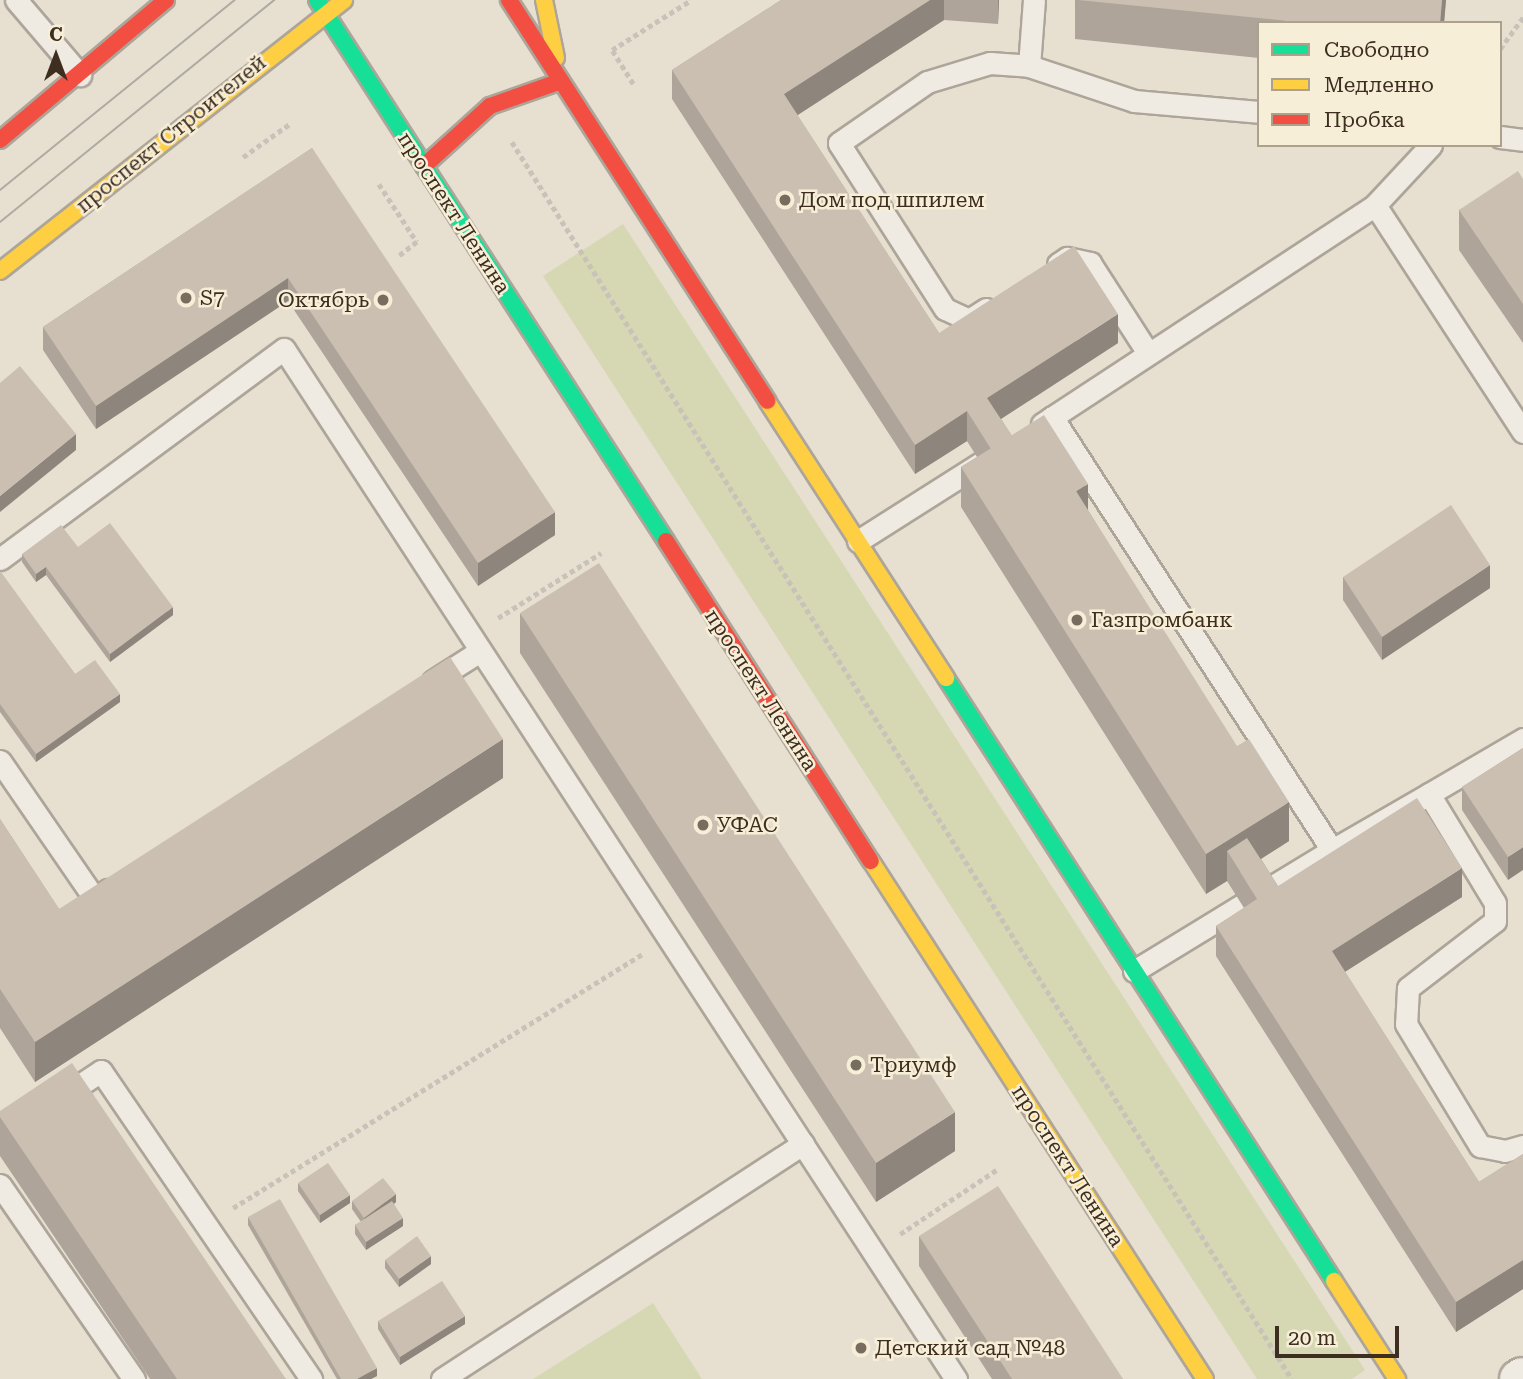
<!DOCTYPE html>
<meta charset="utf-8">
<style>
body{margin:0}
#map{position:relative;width:1523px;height:1379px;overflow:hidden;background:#e7e0d1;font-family:"Roboto Serif",serif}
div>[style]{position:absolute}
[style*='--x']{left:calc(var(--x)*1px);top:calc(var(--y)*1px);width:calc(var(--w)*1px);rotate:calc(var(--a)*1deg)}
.green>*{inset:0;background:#d6d7b3}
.path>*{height:4.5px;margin-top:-2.25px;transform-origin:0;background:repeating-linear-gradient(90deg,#c8c2b9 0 5px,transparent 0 8.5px)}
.roads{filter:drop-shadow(2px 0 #ada599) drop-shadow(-2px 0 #ada599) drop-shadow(0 2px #ada599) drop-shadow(0 -2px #ada599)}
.lane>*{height:21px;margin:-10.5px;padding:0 10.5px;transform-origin:10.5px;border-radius:10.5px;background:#efebe3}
.street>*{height:38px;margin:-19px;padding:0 19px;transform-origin:19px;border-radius:19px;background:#efebe3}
.fast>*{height:16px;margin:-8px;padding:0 8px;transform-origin:8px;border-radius:8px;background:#16e098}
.slow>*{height:16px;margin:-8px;padding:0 8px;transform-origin:8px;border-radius:8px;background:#ffcf43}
.jam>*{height:16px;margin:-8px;padding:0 8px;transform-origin:8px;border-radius:8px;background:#f24e42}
.tram>*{height:2px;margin:-1px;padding:0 1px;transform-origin:1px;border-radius:1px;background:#afaaa2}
.wall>*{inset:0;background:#afa499}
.shaded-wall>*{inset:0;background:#8e867d}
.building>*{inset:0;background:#cbbfb2}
.dots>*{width:19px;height:19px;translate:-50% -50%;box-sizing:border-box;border:4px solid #f7eed8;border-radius:50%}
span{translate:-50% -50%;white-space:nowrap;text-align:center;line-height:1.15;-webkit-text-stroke:5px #f7eed8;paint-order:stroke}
.street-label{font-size:21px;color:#3d2e20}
.poi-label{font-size:21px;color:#3d2e20}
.left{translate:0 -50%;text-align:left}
.right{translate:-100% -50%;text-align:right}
.legend{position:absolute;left:1257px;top:21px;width:245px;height:126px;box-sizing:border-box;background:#f7eed8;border:2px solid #ada18e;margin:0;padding:9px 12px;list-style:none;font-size:21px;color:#3d2e20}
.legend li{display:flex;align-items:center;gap:14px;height:35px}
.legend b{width:35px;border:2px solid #ada18e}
.north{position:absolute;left:21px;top:21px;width:70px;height:70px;-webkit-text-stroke:5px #f7eed8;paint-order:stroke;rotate:0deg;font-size:19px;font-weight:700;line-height:28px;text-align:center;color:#3d2e20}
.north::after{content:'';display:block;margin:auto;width:24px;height:32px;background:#3d2e20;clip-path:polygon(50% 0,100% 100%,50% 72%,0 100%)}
.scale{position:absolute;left:1275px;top:1326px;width:124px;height:32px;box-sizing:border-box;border:4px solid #3d2e20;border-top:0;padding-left:9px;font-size:21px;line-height:24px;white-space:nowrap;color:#3d2e20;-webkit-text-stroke:5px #f7eed8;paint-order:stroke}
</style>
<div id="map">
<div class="green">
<i style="clip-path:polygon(623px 224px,1365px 1370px,1352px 1379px,1257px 1379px,543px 276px)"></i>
<i style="clip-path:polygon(653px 1303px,702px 1379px,533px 1379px)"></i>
</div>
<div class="path">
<i style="--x:1500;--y:49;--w:39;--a:-54"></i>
<i style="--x:633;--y:84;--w:40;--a:-122"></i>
<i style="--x:612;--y:50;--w:93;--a:-32.3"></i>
<i style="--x:512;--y:142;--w:1462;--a:57.77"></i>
<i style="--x:243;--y:157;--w:59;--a:-35.3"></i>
<i style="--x:379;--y:184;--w:69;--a:56.8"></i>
<i style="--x:417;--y:242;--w:23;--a:142"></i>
<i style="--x:498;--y:618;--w:122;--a:-32.3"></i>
<i style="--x:233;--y:1208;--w:481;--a:-31.8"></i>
<i style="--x:900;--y:1234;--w:118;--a:-33.6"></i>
</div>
<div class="roads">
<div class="lane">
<i style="--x:16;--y:0;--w:99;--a:49.5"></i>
<i style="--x:1029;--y:66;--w:66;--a:-85.7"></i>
<i style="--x:1500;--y:137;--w:23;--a:7"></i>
<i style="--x:1431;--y:145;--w:82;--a:133"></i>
<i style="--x:1375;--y:205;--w:271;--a:56.9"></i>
<i style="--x:1058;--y:264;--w:11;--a:-34"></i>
<i style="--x:1067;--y:258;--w:24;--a:12"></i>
<i style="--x:1090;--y:263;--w:107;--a:57.2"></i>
<i style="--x:986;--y:309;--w:20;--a:147"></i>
<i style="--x:969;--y:320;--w:26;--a:-155"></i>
<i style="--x:945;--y:309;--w:197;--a:-122.6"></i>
<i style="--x:839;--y:143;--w:107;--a:-34.7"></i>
<i style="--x:927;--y:82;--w:66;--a:-16.8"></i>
<i style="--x:990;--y:63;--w:39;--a:4"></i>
<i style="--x:1029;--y:66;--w:111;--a:18.4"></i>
<i style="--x:1134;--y:101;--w:125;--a:5"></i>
<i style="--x:1052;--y:417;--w:516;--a:57.11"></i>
<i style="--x:1332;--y:850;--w:112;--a:-30"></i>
<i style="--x:1429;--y:794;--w:127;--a:58.8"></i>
<i style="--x:1495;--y:903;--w:18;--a:90"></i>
<i style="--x:1495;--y:921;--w:110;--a:142.4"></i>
<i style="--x:1408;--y:988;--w:36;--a:93"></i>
<i style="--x:1406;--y:1024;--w:143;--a:58.8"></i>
<i style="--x:1480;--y:1146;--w:25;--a:11"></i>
<i style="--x:1505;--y:1151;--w:19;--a:-16"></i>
<i style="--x:1042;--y:424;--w:399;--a:-33.3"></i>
<i style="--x:858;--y:541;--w:146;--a:-32.4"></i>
<i style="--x:0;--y:559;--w:353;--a:-36.5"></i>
<i style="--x:284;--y:349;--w:1230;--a:56.88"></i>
<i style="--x:433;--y:681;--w:56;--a:-32.6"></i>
<i style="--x:0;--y:761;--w:168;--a:55.5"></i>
<i style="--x:95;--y:899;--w:16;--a:-35"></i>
<i style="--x:1429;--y:794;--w:109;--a:-30.3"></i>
<i style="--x:1263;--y:892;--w:81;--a:-31.3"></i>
<i style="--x:1134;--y:971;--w:127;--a:-31.4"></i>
<i style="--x:60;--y:1098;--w:49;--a:-33.4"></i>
<i style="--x:101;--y:1071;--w:373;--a:55.7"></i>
<i style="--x:0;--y:1185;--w:236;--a:55.4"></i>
<i style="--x:442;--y:1379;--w:431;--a:-33.1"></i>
</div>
<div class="street">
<i style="--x:1519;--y:1379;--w:4;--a:-27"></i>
</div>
<div class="fast">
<i style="--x:317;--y:0;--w:644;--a:57.17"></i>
<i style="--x:946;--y:678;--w:717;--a:57.24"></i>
</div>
<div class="slow">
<i style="--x:544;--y:0;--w:59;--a:78.3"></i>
<i style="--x:0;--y:271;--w:438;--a:-38.2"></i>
<i style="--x:767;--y:401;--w:330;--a:57.1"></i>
<i style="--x:871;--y:861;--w:616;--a:57.19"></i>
<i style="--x:1334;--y:1281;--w:117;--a:57.3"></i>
</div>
<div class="jam">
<i style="--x:509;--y:0;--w:477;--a:57.2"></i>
<i style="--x:0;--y:140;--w:217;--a:-40.1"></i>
<i style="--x:424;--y:166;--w:89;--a:-42.3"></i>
<i style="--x:490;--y:106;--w:75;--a:-19.4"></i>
<i style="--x:666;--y:541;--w:380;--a:57.4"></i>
</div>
</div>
<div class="tram">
<i style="--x:0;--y:190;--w:302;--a:-39"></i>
<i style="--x:0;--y:222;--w:353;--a:-39"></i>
</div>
<div class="wall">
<i style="clip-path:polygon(781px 0,999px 0,998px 24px,944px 20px,797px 115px,939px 333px,1118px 343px,1001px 419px,1012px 436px,1088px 510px,1289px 841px,1261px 859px,1278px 886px,1462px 897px,1345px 972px,1479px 1182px,1523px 1154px,1523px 1289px,1456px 1332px,1216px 956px,1216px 926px,1244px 908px,1227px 881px,1206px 894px,961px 507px,961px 467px,977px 457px,967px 441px,915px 474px,672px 99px,672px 70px)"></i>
<i style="clip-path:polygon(1075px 0,1446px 0,1444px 23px,1259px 23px,1259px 58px,1075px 39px)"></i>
<i style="clip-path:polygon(312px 148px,555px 535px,478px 586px,288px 301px,96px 429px,43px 350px,43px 327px)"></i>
<i style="clip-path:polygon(1523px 179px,1523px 343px,1459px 250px,1459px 210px)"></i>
<i style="clip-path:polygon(22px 554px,173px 615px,110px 662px,46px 575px,36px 582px,22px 562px)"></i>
<i style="clip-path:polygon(0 573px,75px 674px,120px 702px,36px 762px,0 712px)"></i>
<i style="clip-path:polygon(1343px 577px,1490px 588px,1382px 660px,1343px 600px)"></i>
<i style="clip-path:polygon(520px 613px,955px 1151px,876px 1202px,520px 653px)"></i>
<i style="clip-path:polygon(1523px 748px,1508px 880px,1462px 810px,1462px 787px)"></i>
<i style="clip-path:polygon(503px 778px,35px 1082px,0 1028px,0 819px,59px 909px)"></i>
<i style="clip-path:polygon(0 1111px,286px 1379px,150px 1379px,0 1156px)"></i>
<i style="clip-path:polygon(298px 1183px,350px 1203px,320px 1223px,298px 1191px)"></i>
<i style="clip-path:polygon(352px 1201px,396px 1202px,394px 1204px,403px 1226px,366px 1250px,355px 1234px,355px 1225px,361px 1222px,352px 1209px)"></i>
<i style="clip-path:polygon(248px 1217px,377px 1376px,371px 1379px,337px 1379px,248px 1225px)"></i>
<i style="clip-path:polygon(919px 1236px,1123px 1379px,992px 1379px,919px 1266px)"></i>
<i style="clip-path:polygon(385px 1260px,431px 1264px,399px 1287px,385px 1268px)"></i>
<i style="clip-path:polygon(378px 1321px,465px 1324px,400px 1365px,378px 1329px)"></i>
</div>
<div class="shaded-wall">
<i style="clip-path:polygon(930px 0,944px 0,944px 20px,784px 124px,784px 94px)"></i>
<i style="clip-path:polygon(998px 0,999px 0,998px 24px)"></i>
<i style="clip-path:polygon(1442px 0,1446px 0,1444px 23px,1440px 23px)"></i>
<i style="clip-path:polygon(288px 278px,288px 301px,96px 429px,96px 406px)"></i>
<i style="clip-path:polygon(1118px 314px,1118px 343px,987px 428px,987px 398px)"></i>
<i style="clip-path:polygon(967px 411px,967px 441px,915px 474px,915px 445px)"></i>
<i style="clip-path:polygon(76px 434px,76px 450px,0 512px,0 496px)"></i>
<i style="clip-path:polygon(1088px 484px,1088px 524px,1076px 491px)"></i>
<i style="clip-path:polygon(555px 512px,555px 535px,478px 586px,478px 563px)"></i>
<i style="clip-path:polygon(1490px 565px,1490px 588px,1382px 660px,1382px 637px)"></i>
<i style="clip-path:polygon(46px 567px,46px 575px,36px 582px,36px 574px)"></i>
<i style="clip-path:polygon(173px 607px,173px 615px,110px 662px,110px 654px)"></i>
<i style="clip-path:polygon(120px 694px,120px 702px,36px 762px,36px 754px)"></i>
<i style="clip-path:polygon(503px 739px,503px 778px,35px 1082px,35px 1042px)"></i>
<i style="clip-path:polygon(1289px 802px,1289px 841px,1240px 872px,1227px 851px,1227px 881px,1206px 894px,1206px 854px)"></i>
<i style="clip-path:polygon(1523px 847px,1523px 870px,1508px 880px,1508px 857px)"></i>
<i style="clip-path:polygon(1462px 868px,1462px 897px,1332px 980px,1332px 951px)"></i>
<i style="clip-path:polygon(955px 1112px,955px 1151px,876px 1202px,876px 1163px)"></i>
<i style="clip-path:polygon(396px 1194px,396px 1202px,364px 1226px,364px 1218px)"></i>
<i style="clip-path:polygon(350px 1195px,350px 1203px,320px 1223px,320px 1215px)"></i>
<i style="clip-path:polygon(403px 1218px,403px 1226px,366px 1250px,366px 1242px)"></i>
<i style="clip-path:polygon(431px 1256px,431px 1264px,399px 1287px,399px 1279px)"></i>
<i style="clip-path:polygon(1523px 1260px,1523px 1289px,1456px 1332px,1456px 1302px)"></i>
<i style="clip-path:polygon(465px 1316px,465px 1324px,400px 1365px,400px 1357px)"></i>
<i style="clip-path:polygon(377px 1368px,377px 1376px,371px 1379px,357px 1379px)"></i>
</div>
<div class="building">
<i style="clip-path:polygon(781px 0,930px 0,784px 94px,939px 333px,1074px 246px,1118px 314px,987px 398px,1012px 436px,991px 449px,967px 411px,915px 445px,672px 70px)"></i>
<i style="clip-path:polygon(1078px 0,1442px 0,1440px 23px,1308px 23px)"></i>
<i style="clip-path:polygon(312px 148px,555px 512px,478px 563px,288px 278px,96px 406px,43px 327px)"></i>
<i style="clip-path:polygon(1518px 171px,1523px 179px,1523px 304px,1459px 210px)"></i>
<i style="clip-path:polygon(20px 366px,76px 434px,0 496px,0 383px)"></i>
<i style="clip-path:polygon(1044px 415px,1088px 484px,1076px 491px,1237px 746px,1249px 739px,1289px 802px,1206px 854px,961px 467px)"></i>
<i style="clip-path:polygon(1451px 505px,1490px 565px,1382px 637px,1343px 577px)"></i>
<i style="clip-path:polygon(110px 523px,173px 607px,110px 654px,46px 567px,36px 574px,22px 554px,61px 525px,78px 547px)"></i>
<i style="clip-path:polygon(599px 563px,955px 1112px,876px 1163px,520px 613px)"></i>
<i style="clip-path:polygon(1px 572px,75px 674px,95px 660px,120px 694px,36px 754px,0 704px,0 573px)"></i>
<i style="clip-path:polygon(450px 657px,503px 739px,35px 1042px,0 989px,0 819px,59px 909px)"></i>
<i style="clip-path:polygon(1523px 748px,1523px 847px,1508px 857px,1462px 787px)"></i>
<i style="clip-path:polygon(1417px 798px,1462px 868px,1332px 951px,1479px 1182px,1523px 1154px,1523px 1260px,1456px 1302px,1216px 926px,1257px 899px,1227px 851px,1247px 838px,1278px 886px)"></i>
<i style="clip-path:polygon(72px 1063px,286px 1379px,177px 1379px,0 1117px,0 1111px)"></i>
<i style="clip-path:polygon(328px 1163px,350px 1195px,320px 1215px,298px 1183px)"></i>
<i style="clip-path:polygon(383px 1178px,396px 1194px,364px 1218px,352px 1201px)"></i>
<i style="clip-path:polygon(998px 1186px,1123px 1379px,1012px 1379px,919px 1236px)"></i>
<i style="clip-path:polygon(280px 1199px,377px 1368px,357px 1379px,341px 1379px,248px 1217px)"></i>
<i style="clip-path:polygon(392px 1201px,403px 1218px,366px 1242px,355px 1225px)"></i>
<i style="clip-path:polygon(417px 1236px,431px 1256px,399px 1279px,385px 1260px)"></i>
<i style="clip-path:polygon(442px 1281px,465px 1316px,400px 1357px,378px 1321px)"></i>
</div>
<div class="dots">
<i style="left:785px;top:200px;background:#786c5e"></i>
<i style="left:186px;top:298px;background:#786c5e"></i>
<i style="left:383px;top:300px;background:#786c5e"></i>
<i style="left:1077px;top:620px;background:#786c5e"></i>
<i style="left:703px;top:825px;background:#786c5e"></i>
<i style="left:856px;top:1065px;background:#786c5e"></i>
<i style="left:861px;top:1348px;background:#786c5e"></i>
</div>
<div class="street-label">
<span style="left:171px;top:134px;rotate:-39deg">проспект Строителей</span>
<span style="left:454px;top:213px;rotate:57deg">проспект Ленина</span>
<span style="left:761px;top:690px;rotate:57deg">проспект Ленина</span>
<span style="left:1068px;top:1166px;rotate:57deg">проспект Ленина</span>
</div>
<div class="poi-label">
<span class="left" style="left:799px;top:200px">Дом под шпилем</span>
<span class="left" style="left:200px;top:298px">S7</span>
<span class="right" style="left:369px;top:300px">Октябрь</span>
<span class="left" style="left:1091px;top:620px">Газпромбанк</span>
<span class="left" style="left:717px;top:825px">УФАС</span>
<span class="left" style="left:870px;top:1065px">Триумф</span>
<span class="left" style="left:875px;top:1348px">Детский сад №48</span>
</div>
<ul class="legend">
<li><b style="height:9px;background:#16e098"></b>Свободно</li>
<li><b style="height:9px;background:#ffcf43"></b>Медленно</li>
<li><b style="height:9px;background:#f24e42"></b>Пробка</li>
</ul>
<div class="north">С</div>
<div class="scale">20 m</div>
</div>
